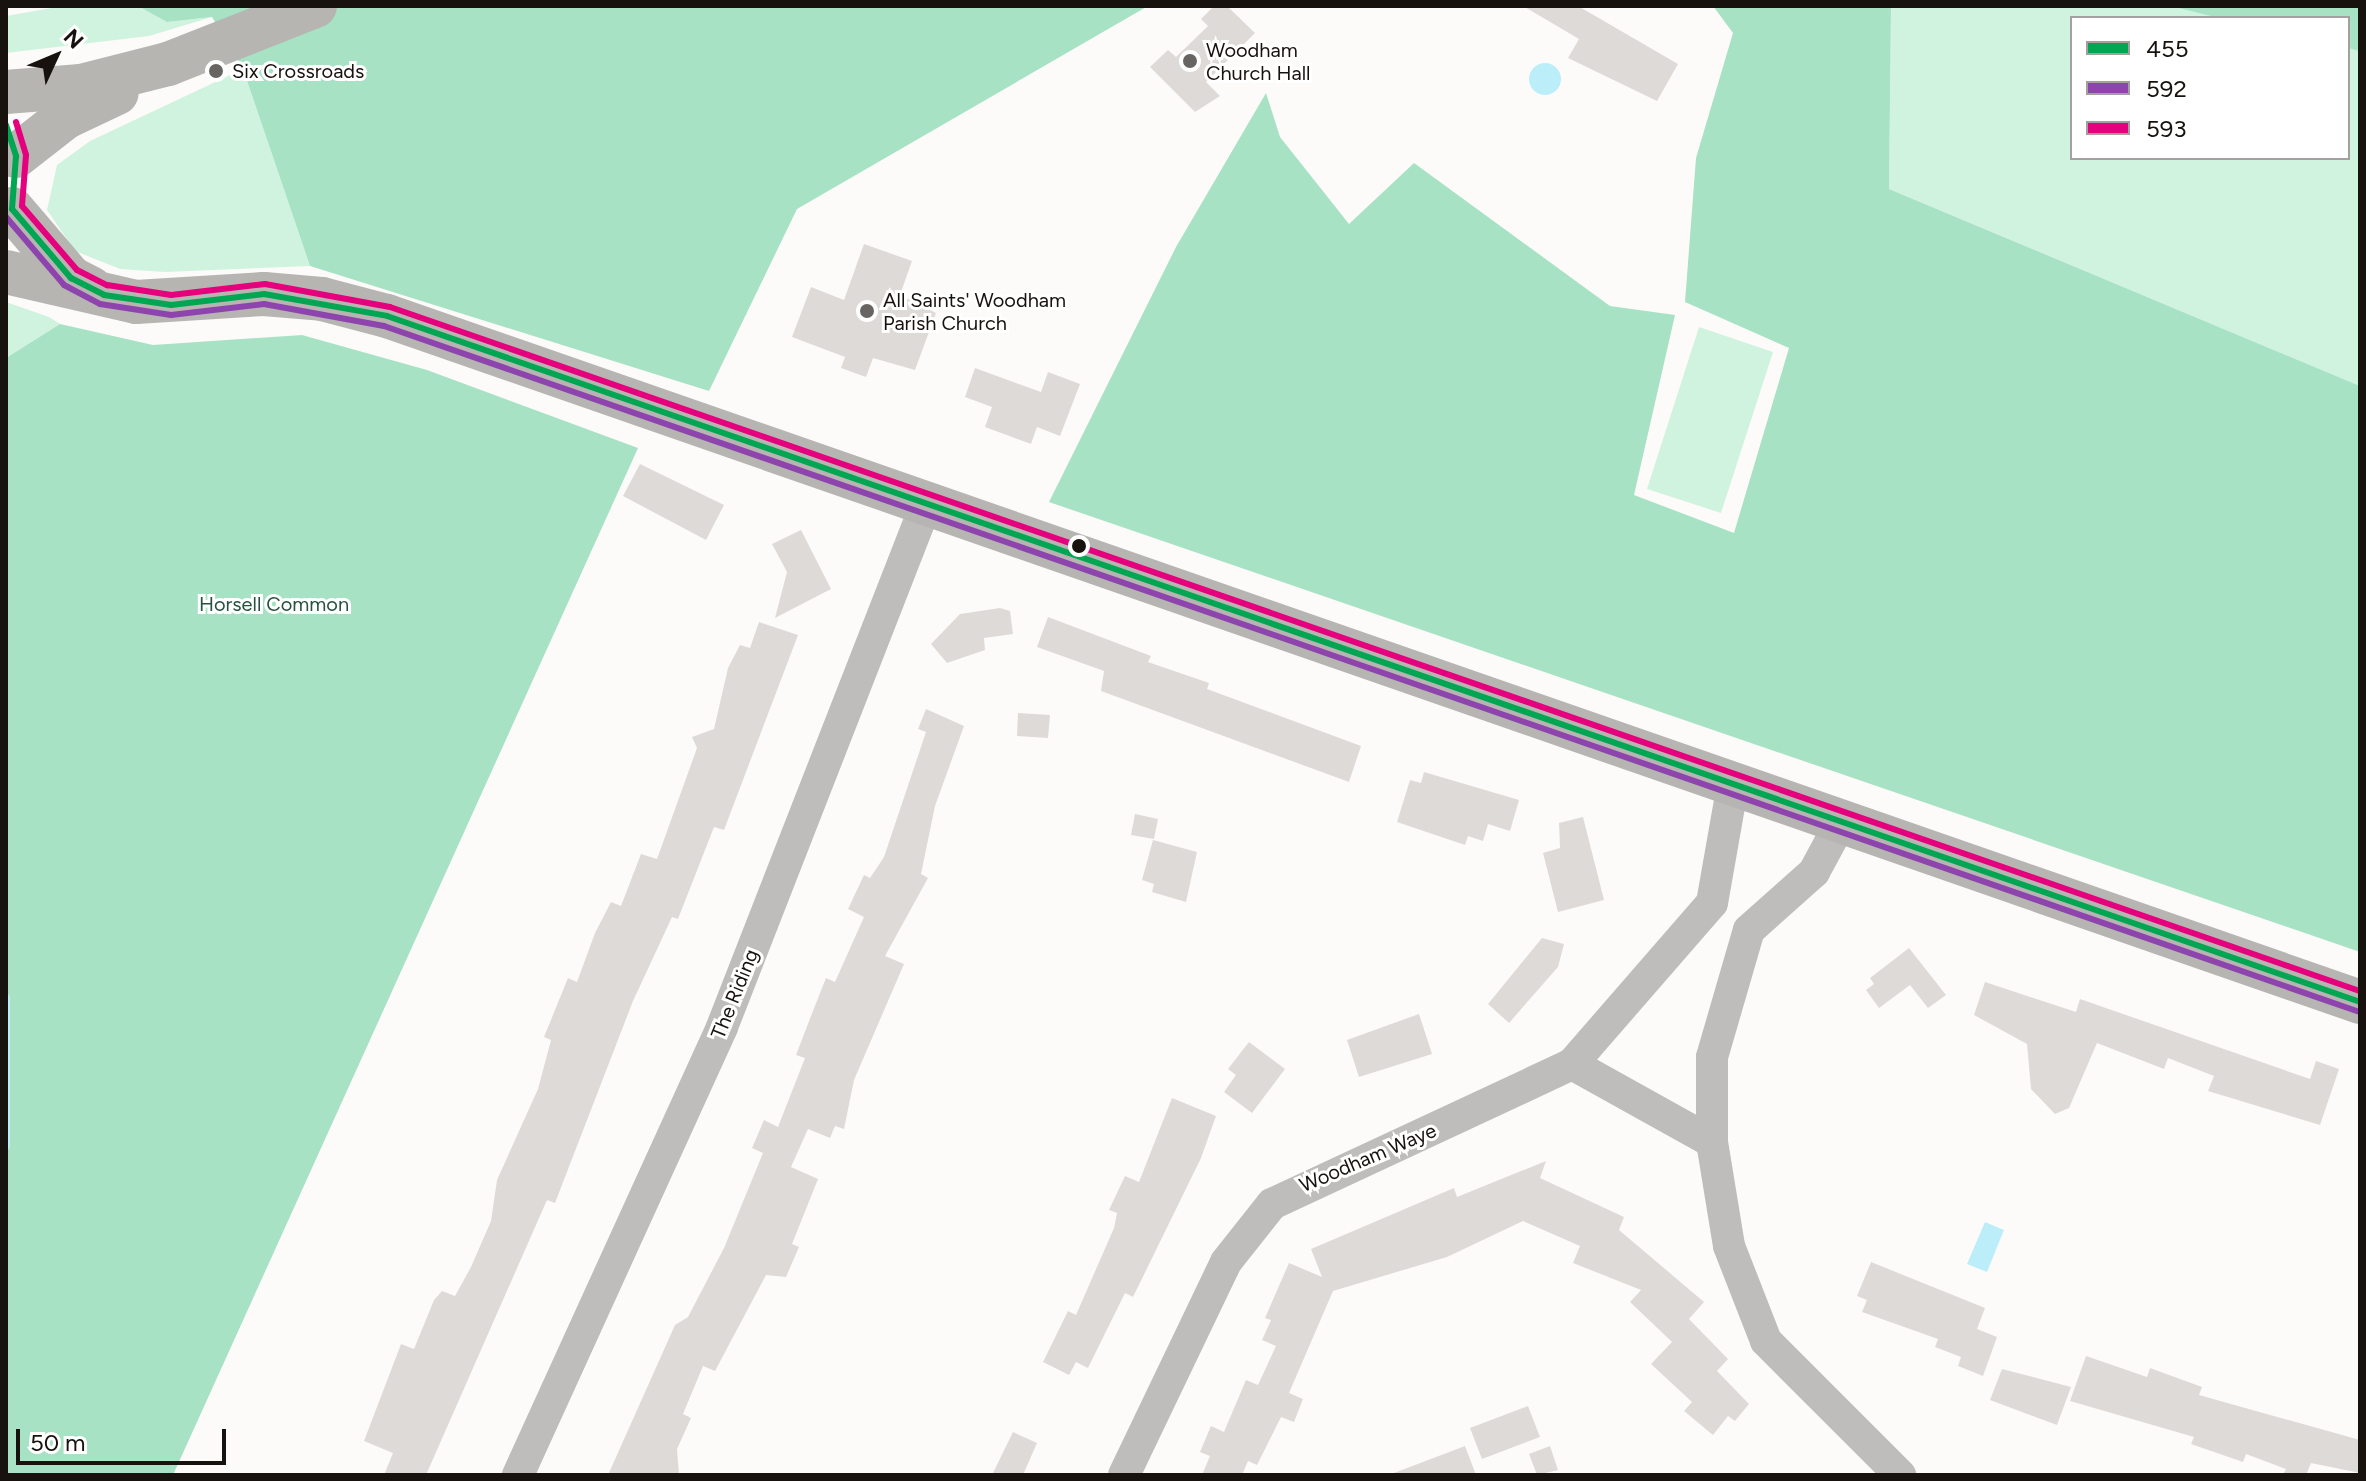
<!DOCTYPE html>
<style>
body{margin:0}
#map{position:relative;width:2366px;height:1481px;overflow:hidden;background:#fdfbf9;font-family:Figtree,sans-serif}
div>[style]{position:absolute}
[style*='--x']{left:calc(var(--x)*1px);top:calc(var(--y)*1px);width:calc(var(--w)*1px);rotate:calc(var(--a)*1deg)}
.green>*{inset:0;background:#cff3de}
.forest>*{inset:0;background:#a7e2c4}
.water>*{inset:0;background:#bbeef9}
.round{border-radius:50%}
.stream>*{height:8px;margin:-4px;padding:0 4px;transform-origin:4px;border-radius:4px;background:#bbeef9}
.building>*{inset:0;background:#dedad7}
.minor>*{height:32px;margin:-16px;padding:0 16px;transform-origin:16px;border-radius:16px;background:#bebdbb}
.primary>*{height:44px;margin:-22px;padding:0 22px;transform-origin:22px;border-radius:22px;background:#b7b5b2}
.bus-1>*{height:6px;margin:-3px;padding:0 3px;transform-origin:3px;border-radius:3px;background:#00a651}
.bus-2>*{height:6px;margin:-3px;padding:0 3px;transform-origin:3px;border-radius:3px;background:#8e44ad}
.bus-3>*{height:6px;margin:-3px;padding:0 3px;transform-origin:3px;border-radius:3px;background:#e5007d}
.dots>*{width:22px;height:22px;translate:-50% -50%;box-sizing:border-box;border:4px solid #fff;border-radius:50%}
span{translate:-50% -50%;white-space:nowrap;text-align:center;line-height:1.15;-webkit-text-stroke:6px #fff;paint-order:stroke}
.poi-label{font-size:20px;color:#18120f}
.left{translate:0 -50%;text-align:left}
.park-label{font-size:20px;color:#26533d}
.street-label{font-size:20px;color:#18120f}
.frame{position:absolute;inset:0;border:8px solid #18120f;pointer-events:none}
.legend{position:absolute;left:2070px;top:16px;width:280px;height:144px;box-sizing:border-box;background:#fff;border:2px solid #a3a09f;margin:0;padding:10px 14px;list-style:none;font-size:24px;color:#18120f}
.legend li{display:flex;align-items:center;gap:16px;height:40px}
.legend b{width:40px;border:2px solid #a3a09f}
.north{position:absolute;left:16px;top:16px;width:80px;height:80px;-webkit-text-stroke:6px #fff;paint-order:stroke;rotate:46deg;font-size:22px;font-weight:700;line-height:32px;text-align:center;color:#18120f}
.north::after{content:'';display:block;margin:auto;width:28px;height:36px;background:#18120f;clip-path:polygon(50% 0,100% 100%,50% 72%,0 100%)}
.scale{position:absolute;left:16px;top:1429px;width:210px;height:36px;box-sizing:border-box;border:4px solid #18120f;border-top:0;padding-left:10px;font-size:24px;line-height:28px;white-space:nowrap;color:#18120f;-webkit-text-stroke:6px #fff;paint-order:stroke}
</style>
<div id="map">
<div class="green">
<i style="clip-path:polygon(63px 6px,138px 6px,167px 22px,212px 17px,149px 36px,6px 53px,6px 16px)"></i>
<i style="clip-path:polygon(evenodd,1891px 6px,2360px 6px,2360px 386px,1889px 189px,1891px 6px,2072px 18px,2348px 18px,2348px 158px,2072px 158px,2072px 18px)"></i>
<i style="clip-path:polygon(243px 69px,310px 266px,165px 272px,120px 269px,75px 251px,47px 210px,57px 165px,90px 141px)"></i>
<i style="clip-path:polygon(6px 302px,49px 317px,60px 324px,6px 358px)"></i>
<i style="clip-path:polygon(1699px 327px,1773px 352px,1721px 513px,1647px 489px)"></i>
</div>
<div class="forest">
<i style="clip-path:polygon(138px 6px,1148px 6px,797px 209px,709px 391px,310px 266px,243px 69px,212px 17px,167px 22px)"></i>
<i style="clip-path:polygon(1713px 6px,1891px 6px,1889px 189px,2360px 386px,2360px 952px,1049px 502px,1176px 247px,1266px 93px,1280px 137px,1349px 224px,1414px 163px,1610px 306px,1675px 315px,1634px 495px,1734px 533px,1789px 348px,1685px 302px,1696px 158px,1733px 33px)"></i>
<i style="clip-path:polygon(2171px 6px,2360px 6px,2360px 51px,2348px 48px,2348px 18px,2219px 18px)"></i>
<i style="clip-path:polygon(60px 324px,153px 345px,302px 335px,427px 370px,638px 448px,173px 1475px,6px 1475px,6px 358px)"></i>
</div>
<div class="water">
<i class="round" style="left:1529px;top:63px;width:32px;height:32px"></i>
<i style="clip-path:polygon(1985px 1222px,2004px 1230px,1987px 1272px,1967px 1264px)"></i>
</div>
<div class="stream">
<i style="--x:6;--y:998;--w:148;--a:90"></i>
</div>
<div class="building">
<i style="clip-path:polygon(1214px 6px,1227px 6px,1255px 33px,1206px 82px,1220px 96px,1195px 112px,1150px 67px,1168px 50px,1176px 57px,1208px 26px,1201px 19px)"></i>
<i style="clip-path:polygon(1523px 6px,1578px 6px,1678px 64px,1657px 101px,1568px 58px,1579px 39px)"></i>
<i style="clip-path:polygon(864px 244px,912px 261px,900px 295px,936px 313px,915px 370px,873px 358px,866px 377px,841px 368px,845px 357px,792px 337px,811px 287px,844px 300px)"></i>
<i style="clip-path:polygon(975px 368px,1041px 392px,1048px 372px,1080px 384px,1060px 436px,1037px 427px,1031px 444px,985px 427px,992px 407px,965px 397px)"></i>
<i style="clip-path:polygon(640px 464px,724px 505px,706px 540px,623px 496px)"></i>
<i style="clip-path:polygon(801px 530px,831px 589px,775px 618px,787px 572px,772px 544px)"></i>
<i style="clip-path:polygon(1000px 608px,1010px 611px,1013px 634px,984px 638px,985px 650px,947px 663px,931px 644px,960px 614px)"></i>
<i style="clip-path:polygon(1048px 617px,1151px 656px,1148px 662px,1209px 683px,1207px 689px,1361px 746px,1349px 782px,1101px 691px,1104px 671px,1037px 647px)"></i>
<i style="clip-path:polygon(759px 622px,798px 635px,724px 830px,714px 827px,678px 919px,672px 917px,633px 1001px,555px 1203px,547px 1200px,426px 1475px,384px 1475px,393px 1453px,364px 1441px,401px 1344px,414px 1349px,434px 1300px,442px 1291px,455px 1296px,471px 1267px,491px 1221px,497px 1180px,538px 1089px,551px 1040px,544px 1037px,568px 978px,577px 982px,595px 933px,611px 902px,621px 906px,641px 854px,657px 859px,697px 748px,692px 737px,714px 729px,728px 668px,740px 645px,750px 648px)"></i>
<i style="clip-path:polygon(926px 709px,964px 726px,935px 806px,921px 874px,928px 878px,885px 956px,904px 964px,854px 1080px,844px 1129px,835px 1126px,830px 1138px,808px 1129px,791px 1167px,818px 1179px,792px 1244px,799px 1247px,786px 1277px,766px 1275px,715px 1371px,703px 1366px,683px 1414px,691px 1418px,677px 1449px,679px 1475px,608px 1475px,675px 1325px,688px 1317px,724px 1248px,763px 1153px,752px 1148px,764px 1120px,778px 1127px,805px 1058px,796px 1055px,811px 1016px,826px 978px,835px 982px,864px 917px,848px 909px,864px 875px,870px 878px,884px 857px,926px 732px,918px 729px)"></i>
<i style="clip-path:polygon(1018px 713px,1050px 715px,1048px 738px,1017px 736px)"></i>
<i style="clip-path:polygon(1424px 772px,1519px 800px,1510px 831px,1488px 824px,1483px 841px,1468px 836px,1465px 845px,1397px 822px,1410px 780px,1421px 783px)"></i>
<i style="clip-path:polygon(1135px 814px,1158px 819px,1154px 839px,1131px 835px)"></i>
<i style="clip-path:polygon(1583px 817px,1604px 900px,1558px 912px,1543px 853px,1560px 848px,1559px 823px)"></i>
<i style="clip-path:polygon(1153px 840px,1197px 852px,1186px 902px,1152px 892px,1154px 884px,1142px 880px)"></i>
<i style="clip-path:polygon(1542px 938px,1564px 944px,1558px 967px,1509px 1023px,1488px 1004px)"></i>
<i style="clip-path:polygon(1909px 948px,1946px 995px,1928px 1008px,1910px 985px,1879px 1008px,1866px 990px,1874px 984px,1870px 978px)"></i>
<i style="clip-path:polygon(1985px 982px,2076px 1012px,2080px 999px,2310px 1079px,2316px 1061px,2339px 1069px,2320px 1125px,2208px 1091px,2214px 1076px,2168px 1058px,2164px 1069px,2097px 1043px,2069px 1108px,2055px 1114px,2031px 1089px,2027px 1044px,1974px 1015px)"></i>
<i style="clip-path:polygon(1419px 1014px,1432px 1054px,1359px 1077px,1347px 1040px)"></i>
<i style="clip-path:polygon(1249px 1042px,1285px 1069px,1252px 1113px,1224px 1092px,1236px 1075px,1228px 1069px)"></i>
<i style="clip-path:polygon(1172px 1098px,1216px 1116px,1201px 1158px,1133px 1297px,1125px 1293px,1088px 1368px,1076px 1362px,1069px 1375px,1043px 1362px,1068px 1311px,1076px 1315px,1114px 1228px,1117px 1213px,1109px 1210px,1125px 1176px,1139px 1182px)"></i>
<i style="clip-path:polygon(1546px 1161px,1540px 1178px,1624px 1217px,1619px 1230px,1704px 1302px,1689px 1319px,1728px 1359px,1717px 1371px,1749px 1404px,1735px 1421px,1728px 1416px,1713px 1435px,1684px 1411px,1692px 1402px,1651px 1364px,1672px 1342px,1630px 1302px,1641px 1290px,1573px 1263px,1580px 1246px,1523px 1221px,1447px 1257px,1333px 1291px,1289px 1393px,1303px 1399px,1294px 1422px,1281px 1417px,1257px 1465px,1248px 1461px,1242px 1475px,1202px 1475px,1210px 1456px,1200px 1452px,1211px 1426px,1224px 1432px,1246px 1380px,1258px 1385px,1276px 1346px,1262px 1340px,1271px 1320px,1265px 1318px,1289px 1263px,1322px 1277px,1311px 1249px,1454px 1188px,1457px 1197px)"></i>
<i style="clip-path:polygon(1871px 1262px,1985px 1308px,1977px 1329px,1997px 1337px,1983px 1376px,1958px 1366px,1961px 1357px,1935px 1347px,1938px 1339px,1862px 1312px,1867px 1300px,1857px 1296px)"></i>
<i style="clip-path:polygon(2086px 1356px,2147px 1377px,2150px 1368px,2202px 1387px,2199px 1395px,2360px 1440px,2360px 1473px,2311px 1463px,2306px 1475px,2283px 1475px,2286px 1469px,2246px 1454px,2243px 1462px,2191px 1444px,2194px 1437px,2070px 1401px)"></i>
<i style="clip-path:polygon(2002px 1369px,2071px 1387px,2057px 1425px,1990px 1400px)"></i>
<i style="clip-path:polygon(1528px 1406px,1540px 1437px,1482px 1459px,1470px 1428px)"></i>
<i style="clip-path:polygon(1013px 1432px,1037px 1443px,1023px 1475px,992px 1475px)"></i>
<i style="clip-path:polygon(1465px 1446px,1476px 1475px,1395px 1475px,1394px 1473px)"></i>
<i style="clip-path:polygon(1550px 1446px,1558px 1470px,1537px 1475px,1529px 1454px)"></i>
</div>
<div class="minor">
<i style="--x:1572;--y:1064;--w:213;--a:-49"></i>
<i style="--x:1712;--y:903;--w:121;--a:-80"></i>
<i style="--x:1712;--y:1142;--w:85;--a:-90"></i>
<i style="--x:1712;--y:1057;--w:132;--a:-73.8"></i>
<i style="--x:1749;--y:930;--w:87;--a:-41.7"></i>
<i style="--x:1814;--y:872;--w:57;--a:-61.6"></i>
<i style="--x:518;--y:1475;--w:492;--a:-65.5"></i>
<i style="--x:722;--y:1027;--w:564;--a:-68.67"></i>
<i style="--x:1124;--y:1475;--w:236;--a:-64.4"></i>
<i style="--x:1226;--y:1262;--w:74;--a:-51.6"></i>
<i style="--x:1272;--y:1204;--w:331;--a:-25"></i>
<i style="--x:1572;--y:1064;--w:160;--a:29.1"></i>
<i style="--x:1712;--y:1142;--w:105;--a:80.7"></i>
<i style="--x:1729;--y:1246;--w:102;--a:68.7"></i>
<i style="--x:1766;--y:1341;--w:190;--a:45"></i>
</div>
<div class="primary">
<i style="--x:6;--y:92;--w:75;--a:-4.6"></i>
<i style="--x:81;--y:86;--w:90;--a:-14.2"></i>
<i style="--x:168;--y:64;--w:158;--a:-21.5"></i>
<i style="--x:16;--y:156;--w:63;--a:-38"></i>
<i style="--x:66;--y:117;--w:56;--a:-25.2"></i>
<i style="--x:12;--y:209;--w:91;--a:49.5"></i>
<i style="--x:71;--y:278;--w:22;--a:27"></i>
<i style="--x:6;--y:272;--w:133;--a:13"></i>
<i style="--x:136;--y:302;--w:128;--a:-3.6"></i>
<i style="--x:264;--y:294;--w:58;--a:4.9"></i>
<i style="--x:322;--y:299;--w:67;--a:14.7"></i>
<i style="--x:387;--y:316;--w:2089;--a:19.17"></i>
</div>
<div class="bus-1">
<i style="--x:6;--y:125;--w:33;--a:72"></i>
<i style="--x:16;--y:156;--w:53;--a:94.3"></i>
<i style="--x:12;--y:209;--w:91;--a:49.5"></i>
<i style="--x:71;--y:278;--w:37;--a:27"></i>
<i style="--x:104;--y:295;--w:68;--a:8.5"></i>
<i style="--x:171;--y:305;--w:94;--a:-6.7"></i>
<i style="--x:264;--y:294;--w:125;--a:10.1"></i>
<i style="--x:387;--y:316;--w:2089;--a:19.17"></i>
</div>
<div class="bus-2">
<i style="--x:6;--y:217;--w:89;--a:49.5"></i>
<i style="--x:64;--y:285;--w:41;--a:27.8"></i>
<i style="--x:100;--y:304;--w:72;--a:8.8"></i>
<i style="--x:171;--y:315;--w:94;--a:-6.7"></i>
<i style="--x:264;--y:304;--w:122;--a:10.4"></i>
<i style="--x:384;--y:326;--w:2089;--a:19.15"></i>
</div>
<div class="bus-3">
<i style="--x:16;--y:122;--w:34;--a:73"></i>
<i style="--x:26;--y:155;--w:51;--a:94.5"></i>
<i style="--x:22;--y:206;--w:84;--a:49.3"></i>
<i style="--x:77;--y:270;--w:34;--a:27"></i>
<i style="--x:107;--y:285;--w:65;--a:8.9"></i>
<i style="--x:171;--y:295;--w:95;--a:-6.7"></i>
<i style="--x:265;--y:284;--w:127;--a:10.4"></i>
<i style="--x:390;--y:307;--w:2085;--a:19.15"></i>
</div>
<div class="dots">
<i style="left:1190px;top:61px;background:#686461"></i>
<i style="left:216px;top:71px;background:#686461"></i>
<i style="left:867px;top:311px;background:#686461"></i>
<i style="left:1079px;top:546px;background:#18120f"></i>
</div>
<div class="poi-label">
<span class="left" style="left:1206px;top:62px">Woodham<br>Church Hall</span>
<span class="left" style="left:232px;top:71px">Six Crossroads</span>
<span class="left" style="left:883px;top:312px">All Saints' Woodham<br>Parish Church</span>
</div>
<div class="park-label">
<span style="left:274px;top:604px">Horsell Common</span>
</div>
<div class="street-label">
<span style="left:735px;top:994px;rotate:-68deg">The Riding</span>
<span style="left:1368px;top:1158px;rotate:-23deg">Woodham Waye</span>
</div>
<div class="frame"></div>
<ul class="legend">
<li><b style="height:10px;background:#00a651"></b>455</li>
<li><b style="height:10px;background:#8e44ad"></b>592</li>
<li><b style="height:10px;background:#e5007d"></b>593</li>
</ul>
<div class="north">N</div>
<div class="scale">50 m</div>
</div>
